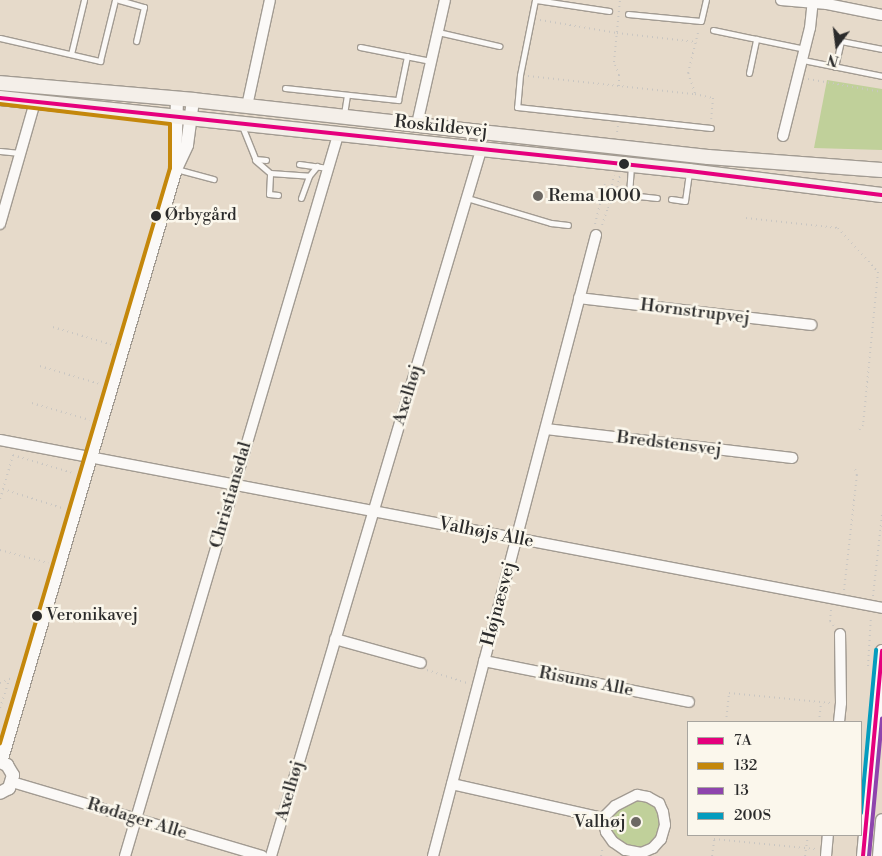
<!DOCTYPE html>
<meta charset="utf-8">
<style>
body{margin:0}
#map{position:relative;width:882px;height:856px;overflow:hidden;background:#e6daca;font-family:"Libre Bodoni",serif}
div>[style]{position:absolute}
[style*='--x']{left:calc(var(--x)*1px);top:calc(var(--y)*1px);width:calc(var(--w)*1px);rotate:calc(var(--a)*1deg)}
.green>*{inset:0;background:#c0d09a}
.path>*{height:2px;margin-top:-1px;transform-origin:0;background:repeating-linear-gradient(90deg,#c9c6c2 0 1px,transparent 0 5px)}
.roads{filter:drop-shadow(1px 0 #a29b92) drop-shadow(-1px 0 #a29b92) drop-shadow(0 1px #a29b92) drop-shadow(0 -1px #a29b92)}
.service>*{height:5px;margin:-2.5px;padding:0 2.5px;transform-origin:2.5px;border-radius:2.5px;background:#fbf9f7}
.minor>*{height:10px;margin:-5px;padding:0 5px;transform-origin:5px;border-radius:5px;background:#fbf9f7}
.tertiary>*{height:12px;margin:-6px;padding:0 6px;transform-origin:6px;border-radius:6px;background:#fbf9f7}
.secondary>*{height:14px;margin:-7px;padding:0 7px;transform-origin:7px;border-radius:7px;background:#f4efe9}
.bus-1>*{height:4px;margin:-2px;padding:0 2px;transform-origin:2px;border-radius:2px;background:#e5007d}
.bus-2>*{height:4px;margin:-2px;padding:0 2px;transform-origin:2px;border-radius:2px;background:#c4870b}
.bus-3>*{height:4px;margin:-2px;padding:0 2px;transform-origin:2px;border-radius:2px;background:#8e44ad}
.bus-4>*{height:4px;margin:-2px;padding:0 2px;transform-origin:2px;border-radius:2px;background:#049cbe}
.dots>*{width:14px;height:14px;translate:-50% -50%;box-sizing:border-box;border:2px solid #fbf7ec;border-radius:50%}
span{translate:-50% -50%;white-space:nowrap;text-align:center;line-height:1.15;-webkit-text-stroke:5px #fbf7ec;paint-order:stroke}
.bus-label{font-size:17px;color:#2b2b2b}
.left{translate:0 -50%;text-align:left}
.street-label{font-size:18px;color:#2b2b2b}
.poi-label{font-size:18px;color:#2b2b2b}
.right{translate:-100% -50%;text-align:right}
.legend{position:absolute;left:687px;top:721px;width:175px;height:115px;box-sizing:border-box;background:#fbf7ec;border:1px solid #a8a59f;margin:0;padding:6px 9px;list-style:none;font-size:15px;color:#2b2b2b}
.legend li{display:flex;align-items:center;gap:10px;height:25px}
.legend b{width:25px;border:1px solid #a8a59f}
.north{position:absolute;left:812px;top:20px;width:50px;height:50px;-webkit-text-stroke:4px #fbf7ec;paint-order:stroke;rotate:195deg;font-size:14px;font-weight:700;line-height:20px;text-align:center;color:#2b2b2b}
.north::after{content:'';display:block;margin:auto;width:18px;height:22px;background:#2b2b2b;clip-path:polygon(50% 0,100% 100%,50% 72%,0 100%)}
</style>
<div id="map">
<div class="green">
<i style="clip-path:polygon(827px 80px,882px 89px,882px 150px,814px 148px)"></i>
<i style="clip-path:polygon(639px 799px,657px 807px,660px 822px,657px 836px,652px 842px,642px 849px,624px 845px,615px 838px,607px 821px,618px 808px)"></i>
</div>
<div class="path">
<i style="--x:540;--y:20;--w:78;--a:9.6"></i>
<i style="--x:617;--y:33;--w:80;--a:6.5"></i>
<i style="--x:528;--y:76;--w:168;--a:6.2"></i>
<i style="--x:695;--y:94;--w:18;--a:13"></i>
<i style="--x:713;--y:98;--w:21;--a:95"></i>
<i style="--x:808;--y:79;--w:75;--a:10"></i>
<i style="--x:619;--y:86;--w:11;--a:-90"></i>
<i style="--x:619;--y:75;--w:14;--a:-111"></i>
<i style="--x:614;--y:62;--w:62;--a:-84.5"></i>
<i style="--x:695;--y:93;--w:21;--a:-109"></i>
<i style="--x:688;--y:73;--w:45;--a:-76"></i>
<i style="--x:617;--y:132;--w:6;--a:-81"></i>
<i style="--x:602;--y:194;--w:8;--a:7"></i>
<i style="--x:610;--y:195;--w:20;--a:-79"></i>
<i style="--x:746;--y:218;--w:93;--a:6.2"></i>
<i style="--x:838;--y:228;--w:59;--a:47.7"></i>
<i style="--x:878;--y:272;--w:154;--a:95.6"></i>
<i style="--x:863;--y:425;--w:6;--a:129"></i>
<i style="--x:595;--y:224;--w:41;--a:-76"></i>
<i style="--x:602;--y:225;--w:18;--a:-71"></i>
<i style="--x:608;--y:208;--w:13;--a:-58"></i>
<i style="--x:615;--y:197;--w:22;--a:-77"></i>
<i style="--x:53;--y:327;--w:63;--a:16.7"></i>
<i style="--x:40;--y:366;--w:63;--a:16.7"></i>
<i style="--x:32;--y:403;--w:60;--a:16.3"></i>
<i style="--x:13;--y:455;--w:63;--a:16.7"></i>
<i style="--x:3;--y:489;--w:65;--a:17.9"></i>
<i style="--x:0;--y:499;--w:46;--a:-73.5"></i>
<i style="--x:0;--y:550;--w:50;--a:15.2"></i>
<i style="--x:844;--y:590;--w:116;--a:-83.6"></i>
<i style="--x:857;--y:475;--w:6;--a:-108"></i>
<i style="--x:873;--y:596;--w:82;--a:-83.7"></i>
<i style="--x:831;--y:610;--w:11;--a:95"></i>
<i style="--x:830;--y:621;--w:6;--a:51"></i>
<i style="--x:868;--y:666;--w:50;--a:-86.6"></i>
<i style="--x:427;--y:670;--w:42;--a:18"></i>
<i style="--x:0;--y:683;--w:15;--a:-23"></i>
<i style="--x:0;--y:708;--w:29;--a:-72"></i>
<i style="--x:726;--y:722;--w:29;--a:-84"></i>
<i style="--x:729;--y:693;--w:102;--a:5.6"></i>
<i style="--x:819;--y:722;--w:20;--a:-84"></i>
<i style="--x:714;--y:839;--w:102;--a:5.6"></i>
<i style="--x:601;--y:856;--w:10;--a:-79"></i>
<i style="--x:712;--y:856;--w:21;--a:-82"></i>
<i style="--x:805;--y:856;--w:21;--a:-82"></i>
</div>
<div class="roads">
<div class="service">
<i style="--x:119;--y:0;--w:26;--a:16"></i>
<i style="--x:144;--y:7;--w:35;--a:103"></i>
<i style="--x:535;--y:0;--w:76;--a:101.3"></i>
<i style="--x:520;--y:75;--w:32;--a:95"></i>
<i style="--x:517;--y:107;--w:195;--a:6.2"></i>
<i style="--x:536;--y:0;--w:74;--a:8.6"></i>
<i style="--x:628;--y:14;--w:73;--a:5.5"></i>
<i style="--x:701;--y:21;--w:22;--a:-77"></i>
<i style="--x:713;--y:30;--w:94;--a:11.7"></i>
<i style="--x:438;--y:32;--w:63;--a:12.9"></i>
<i style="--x:0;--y:38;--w:103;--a:13"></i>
<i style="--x:100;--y:61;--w:63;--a:-76.2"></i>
<i style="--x:360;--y:47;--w:72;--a:11.2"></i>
<i style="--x:71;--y:54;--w:56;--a:-76.5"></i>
<i style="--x:803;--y:60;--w:81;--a:11.4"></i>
<i style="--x:835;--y:67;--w:27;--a:-77"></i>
<i style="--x:841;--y:41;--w:42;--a:11"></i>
<i style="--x:749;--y:73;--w:35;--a:-78"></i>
<i style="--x:285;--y:88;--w:114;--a:6.1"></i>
<i style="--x:398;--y:100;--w:45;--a:-78.4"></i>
<i style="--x:344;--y:114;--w:19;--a:-81"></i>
<i style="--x:242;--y:126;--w:35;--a:68"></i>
<i style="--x:255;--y:159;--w:11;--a:5"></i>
<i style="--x:0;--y:151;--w:20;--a:6"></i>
<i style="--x:255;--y:160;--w:20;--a:41"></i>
<i style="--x:299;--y:164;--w:29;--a:8"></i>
<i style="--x:631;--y:166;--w:29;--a:94"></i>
<i style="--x:629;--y:195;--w:28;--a:6"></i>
<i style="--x:176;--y:169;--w:39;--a:15"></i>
<i style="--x:278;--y:195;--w:9;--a:-174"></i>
<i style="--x:269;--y:194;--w:21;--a:-87"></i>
<i style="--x:270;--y:173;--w:39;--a:4"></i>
<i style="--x:309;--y:176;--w:13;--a:-51"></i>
<i style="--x:301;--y:198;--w:23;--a:-70"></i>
<i style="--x:467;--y:198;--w:88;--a:16.6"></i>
<i style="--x:551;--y:223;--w:17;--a:7"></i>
<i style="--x:671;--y:199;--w:14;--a:8"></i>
<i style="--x:685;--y:201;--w:29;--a:-82"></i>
</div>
<div class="minor">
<i style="--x:781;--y:0;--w:46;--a:5"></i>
<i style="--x:827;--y:4;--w:56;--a:11.3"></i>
<i style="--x:247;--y:106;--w:108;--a:-77.8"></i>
<i style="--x:417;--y:124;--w:127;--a:-77.3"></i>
<i style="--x:783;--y:136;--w:111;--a:-76"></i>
<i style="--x:810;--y:28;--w:28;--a:-84"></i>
<i style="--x:0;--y:224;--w:127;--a:-74"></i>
<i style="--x:579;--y:298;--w:234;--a:6.6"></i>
<i style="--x:546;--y:429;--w:248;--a:6.7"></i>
<i style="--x:0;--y:440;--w:898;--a:10.78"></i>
<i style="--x:335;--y:639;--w:89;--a:15.6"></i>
<i style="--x:484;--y:661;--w:209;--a:11.3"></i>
<i style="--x:839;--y:722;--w:19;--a:-84"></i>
<i style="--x:841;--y:703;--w:69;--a:-90.8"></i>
<i style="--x:12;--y:782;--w:261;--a:16.5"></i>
<i style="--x:452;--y:784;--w:155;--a:12.7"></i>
<i style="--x:637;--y:795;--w:11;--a:10"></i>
<i style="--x:648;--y:797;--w:13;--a:29"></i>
<i style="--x:659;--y:803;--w:10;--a:66"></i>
<i style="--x:663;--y:812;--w:13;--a:81"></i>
<i style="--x:665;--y:825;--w:15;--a:106"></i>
<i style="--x:661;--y:839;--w:12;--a:132"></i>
<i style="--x:653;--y:848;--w:13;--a:157"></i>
<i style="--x:641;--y:853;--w:16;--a:-169"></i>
<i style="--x:625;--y:850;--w:14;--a:-146"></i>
<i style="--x:613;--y:842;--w:12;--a:-125"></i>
<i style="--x:606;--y:832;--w:14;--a:-102"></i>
<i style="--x:603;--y:818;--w:17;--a:-45"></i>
<i style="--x:615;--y:806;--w:25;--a:-27"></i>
<i style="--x:125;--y:856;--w:752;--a:-73.54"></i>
<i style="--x:271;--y:856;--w:737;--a:-73.43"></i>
<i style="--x:433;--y:856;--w:642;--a:-75.29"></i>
<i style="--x:826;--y:856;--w:21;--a:-85"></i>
</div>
<div class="tertiary">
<i style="--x:175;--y:166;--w:68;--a:-88.3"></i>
<i style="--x:0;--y:762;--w:8;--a:23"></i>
<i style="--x:7;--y:765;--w:12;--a:59"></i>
<i style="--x:13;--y:775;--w:14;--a:107"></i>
<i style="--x:9;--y:788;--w:10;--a:151"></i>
<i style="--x:1;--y:762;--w:618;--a:-73.56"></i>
<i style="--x:176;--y:169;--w:26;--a:-65"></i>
<i style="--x:187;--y:145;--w:45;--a:-82.4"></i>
<i style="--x:863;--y:856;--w:206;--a:-84.7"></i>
<i style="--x:879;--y:856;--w:36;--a:-85"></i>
</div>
<div class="secondary">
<i style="--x:0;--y:83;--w:194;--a:5"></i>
<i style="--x:193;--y:100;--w:518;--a:6.32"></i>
<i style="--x:708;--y:157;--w:174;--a:4.3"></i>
<i style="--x:0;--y:98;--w:693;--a:6.05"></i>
<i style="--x:689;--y:171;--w:194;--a:7.1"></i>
</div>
</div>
<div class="bus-1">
<i style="--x:0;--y:98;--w:693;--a:6.05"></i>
<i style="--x:689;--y:171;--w:194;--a:7.1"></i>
<i style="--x:863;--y:856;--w:206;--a:-84.7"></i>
</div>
<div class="bus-2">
<i style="--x:0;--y:104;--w:171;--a:6.7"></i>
<i style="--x:170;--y:124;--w:44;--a:90"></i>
<i style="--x:170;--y:168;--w:600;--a:106.47"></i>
</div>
<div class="bus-3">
<i style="--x:869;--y:856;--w:138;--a:-84.6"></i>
</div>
<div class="bus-4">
<i style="--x:861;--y:813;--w:164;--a:-84.7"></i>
</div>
<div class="dots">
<i style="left:624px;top:164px;background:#2b2b2b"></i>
<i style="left:538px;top:196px;background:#6c6863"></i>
<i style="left:156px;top:216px;background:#2b2b2b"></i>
<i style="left:37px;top:616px;background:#2b2b2b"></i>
<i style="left:636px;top:822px;background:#6c6863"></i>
</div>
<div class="bus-label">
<span class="left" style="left:165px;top:216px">Ørbygård</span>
<span class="left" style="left:46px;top:616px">Veronikavej</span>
</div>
<div class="street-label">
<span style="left:441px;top:127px;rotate:6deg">Roskildevej</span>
<span style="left:695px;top:312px;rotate:7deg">Hornstrupvej</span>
<span style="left:408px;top:395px;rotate:-73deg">Axelhøj</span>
<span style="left:669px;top:444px;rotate:7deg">Bredstensvej</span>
<span style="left:231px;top:495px;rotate:-74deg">Christiansdal</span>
<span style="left:486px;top:533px;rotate:11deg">Valhøjs Alle</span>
<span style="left:499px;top:604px;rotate:-75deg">Højnæsvej</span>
<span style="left:586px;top:682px;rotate:11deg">Risums Alle</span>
<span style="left:290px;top:791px;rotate:-74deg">Axelhøj</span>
<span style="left:137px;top:819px;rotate:17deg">Rødager Alle</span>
</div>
<div class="poi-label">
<span class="left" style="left:548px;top:196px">Rema 1000</span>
<span class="right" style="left:626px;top:822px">Valhøj</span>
</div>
<ul class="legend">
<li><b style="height:6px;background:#e5007d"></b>7A</li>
<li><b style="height:6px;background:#c4870b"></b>132</li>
<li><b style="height:6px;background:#8e44ad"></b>13</li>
<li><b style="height:6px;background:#049cbe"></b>200S</li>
</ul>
<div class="north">N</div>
</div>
